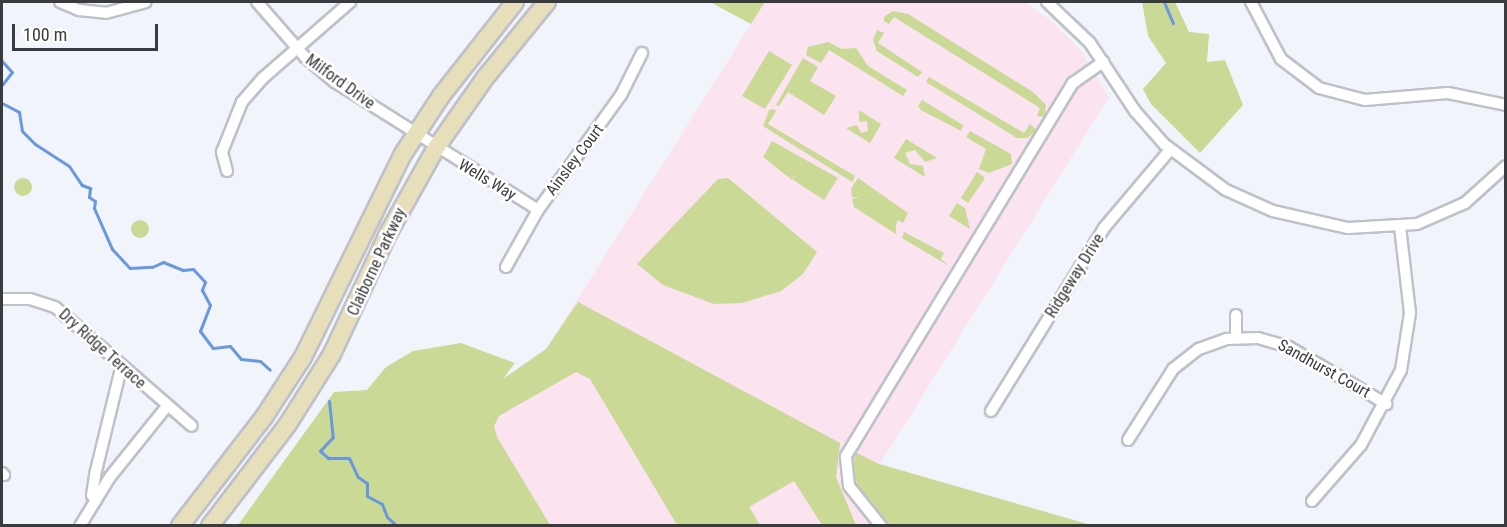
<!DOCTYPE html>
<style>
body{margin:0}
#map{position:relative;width:1507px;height:527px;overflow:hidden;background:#f2f4fb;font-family:"Roboto Condensed",sans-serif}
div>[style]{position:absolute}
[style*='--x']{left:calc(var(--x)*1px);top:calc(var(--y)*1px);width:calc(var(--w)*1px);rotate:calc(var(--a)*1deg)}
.education>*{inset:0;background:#fbe3ef}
.green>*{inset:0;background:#cad996}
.round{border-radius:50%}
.stream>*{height:3px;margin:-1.5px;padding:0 1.5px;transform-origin:1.5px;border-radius:1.5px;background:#6898dd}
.roads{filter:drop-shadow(2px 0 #bfc1c8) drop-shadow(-2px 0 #bfc1c8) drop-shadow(0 2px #bfc1c8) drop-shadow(0 -2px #bfc1c8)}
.minor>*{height:10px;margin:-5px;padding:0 5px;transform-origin:5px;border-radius:5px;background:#fff}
.secondary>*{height:16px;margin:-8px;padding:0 8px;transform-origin:8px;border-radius:8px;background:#e7dfbc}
span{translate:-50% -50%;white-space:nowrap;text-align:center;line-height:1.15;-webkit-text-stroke:5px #fff;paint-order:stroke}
.street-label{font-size:16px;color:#3a3b3e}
.frame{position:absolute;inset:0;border:3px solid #3a3b3e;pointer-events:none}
.scale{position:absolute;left:12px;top:24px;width:146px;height:27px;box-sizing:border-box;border:3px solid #3a3b3e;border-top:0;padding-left:8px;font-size:18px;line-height:21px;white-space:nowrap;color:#3a3b3e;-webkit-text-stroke:4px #fff;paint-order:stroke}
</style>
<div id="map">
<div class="education">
<i style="clip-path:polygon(765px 2px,1024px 2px,1053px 22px,1081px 51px,1109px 97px,880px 464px,1091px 525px,495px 525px,433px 428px,546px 349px)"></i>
</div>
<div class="green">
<i style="clip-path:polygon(710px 2px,765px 2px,751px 24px)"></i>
<i style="clip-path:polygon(1142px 2px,1175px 2px,1189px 32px,1209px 34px,1207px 62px,1225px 60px,1243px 105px,1200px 153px,1151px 104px,1143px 89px,1166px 63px,1148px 36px)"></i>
<i style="clip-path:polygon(893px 11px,908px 14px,1033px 92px,1046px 105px,1045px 117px,1037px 116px,1040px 108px,894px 17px,889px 24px,884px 21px,884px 17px)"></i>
<i style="clip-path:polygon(877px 30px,884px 33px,878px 43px,922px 72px,918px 77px,877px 51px,873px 40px)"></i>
<i style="clip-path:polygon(828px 42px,842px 49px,856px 48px,868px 66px,907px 90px,903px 96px,829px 50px,821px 63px,806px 55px,808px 47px)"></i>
<i style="clip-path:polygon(769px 51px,792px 65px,765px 109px,742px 96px)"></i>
<i style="clip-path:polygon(803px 58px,818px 67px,810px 81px,836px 96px,824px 115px,788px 92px,779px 106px,776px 105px)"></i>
<i style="clip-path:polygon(929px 77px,1024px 133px,1030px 124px,1037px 130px,1027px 138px,1017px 138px,926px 82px)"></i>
<i style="clip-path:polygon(922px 100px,963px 125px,961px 131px,921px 110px,918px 106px)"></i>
<i style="clip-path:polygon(774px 109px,776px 111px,768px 124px,855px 176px,852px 182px,763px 126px,769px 110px)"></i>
<i style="clip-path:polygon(859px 110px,881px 124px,870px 143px,846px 128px,857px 125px,861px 133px,868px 131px,867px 121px,859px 122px)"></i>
<i style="clip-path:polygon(970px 131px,1011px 154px,1012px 164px,989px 173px,979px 169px,986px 149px,966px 137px)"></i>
<i style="clip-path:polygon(906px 139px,937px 158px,925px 162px,915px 150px,905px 153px,910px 164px,923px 166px,925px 177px,894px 158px)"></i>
<i style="clip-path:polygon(772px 141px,838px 178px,824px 200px,793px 180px,797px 173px,792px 180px,763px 157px)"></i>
<i style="clip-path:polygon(977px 172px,985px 178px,968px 203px,961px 198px)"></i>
<i class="round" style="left:14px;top:178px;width:18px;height:18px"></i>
<i style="clip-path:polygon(728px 178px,817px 252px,803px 274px,781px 291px,742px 303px,714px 304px,663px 285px,637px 264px,718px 179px)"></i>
<i style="clip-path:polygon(858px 178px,908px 213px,903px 223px,898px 220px,896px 224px,896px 234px,854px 207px,852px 199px,859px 197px,852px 197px,851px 189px)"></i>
<i style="clip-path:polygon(957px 203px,965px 208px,970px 229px,949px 216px)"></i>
<i class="round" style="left:131px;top:220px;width:18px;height:18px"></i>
<i style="clip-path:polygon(904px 232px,944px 253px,941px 259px,949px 266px,902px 238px)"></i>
<i style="clip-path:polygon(578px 302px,840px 443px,836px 477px,856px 525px,822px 525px,794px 481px,749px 507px,760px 525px,677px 525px,590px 379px,576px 372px,499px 416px,494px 426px,497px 437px,550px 525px,238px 525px,334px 392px,367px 390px,386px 367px,413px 351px,461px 343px,515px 363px,503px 379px,546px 349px)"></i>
<i style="clip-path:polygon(855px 452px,879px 464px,1091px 525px,890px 525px,858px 487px,853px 470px)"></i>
</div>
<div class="stream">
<i style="--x:1164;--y:2;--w:23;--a:67"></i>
<i style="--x:2;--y:61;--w:15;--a:48"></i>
<i style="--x:12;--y:72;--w:16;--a:128"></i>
<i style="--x:2;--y:103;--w:19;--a:28"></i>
<i style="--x:19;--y:112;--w:19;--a:81"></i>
<i style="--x:22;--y:131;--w:18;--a:45"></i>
<i style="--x:35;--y:144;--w:40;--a:32.9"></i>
<i style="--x:69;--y:166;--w:23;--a:56"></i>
<i style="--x:82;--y:185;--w:9;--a:21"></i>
<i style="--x:90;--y:188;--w:9;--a:96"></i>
<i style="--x:89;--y:197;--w:7;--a:34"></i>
<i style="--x:95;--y:201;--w:7;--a:98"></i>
<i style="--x:94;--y:208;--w:45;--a:66.3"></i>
<i style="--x:112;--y:249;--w:26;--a:47"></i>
<i style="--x:130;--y:268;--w:22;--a:-3"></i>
<i style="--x:152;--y:267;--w:12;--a:-24"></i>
<i style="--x:163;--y:262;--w:22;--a:22"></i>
<i style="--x:183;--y:270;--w:10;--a:-6"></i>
<i style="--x:193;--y:269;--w:18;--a:47"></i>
<i style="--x:205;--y:282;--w:9;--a:111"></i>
<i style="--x:202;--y:290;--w:17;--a:62"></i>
<i style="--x:210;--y:305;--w:28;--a:111"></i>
<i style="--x:200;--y:331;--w:21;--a:53"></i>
<i style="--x:213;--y:348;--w:17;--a:-7"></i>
<i style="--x:230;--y:346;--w:17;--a:50"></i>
<i style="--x:241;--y:359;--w:19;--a:6"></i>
<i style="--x:260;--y:361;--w:13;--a:42"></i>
<i style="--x:329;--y:401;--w:36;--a:84"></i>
<i style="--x:333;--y:437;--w:19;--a:133"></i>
<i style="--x:320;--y:451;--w:11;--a:41"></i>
<i style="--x:328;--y:458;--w:21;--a:0"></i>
<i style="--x:349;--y:458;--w:21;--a:65"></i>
<i style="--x:358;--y:477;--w:11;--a:34"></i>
<i style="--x:367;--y:483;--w:13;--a:90"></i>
<i style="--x:367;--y:496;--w:17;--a:28"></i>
<i style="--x:382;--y:504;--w:14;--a:69"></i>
<i style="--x:387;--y:517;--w:13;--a:42"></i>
</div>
<div class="roads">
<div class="minor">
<i style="--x:60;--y:2;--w:21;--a:23"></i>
<i style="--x:79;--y:10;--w:27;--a:6"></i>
<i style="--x:106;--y:13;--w:41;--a:-15.4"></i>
<i style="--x:257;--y:2;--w:73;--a:48.9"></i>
<i style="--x:305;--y:57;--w:39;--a:40"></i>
<i style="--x:335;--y:82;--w:240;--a:32.2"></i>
<i style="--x:1047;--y:2;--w:59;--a:43.6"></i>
<i style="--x:1090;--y:43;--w:82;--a:56.5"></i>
<i style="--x:1135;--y:111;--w:44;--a:48.7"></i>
<i style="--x:1164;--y:144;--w:77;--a:36.6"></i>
<i style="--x:1226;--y:190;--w:51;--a:24.1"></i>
<i style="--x:1273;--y:211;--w:77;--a:12.8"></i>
<i style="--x:1348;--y:228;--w:69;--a:-3.3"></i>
<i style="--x:1417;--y:224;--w:52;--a:-23.6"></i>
<i style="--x:1465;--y:203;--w:55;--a:-42.1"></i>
<i style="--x:1251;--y:2;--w:64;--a:62.2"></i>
<i style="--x:1281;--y:59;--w:48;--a:37.3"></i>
<i style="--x:1319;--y:88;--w:48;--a:14.6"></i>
<i style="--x:1365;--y:100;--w:83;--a:-4.8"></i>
<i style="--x:1448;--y:93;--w:59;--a:11.7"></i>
<i style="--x:227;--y:171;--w:20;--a:-105"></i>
<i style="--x:222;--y:152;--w:54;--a:-68.2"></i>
<i style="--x:242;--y:102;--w:32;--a:-49"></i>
<i style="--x:263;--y:78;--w:116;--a:-41.1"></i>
<i style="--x:506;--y:267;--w:65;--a:-60.7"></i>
<i style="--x:538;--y:210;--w:142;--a:-54.2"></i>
<i style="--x:621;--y:95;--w:47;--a:-63.4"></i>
<i style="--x:2;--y:299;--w:28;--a:0"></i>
<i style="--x:30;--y:299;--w:26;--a:18"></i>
<i style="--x:55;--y:307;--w:181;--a:41"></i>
<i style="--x:1236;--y:315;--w:23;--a:90"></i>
<i style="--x:991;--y:411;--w:215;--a:-58.3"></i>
<i style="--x:1104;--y:228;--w:102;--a:-49.8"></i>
<i style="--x:1128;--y:440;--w:84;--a:-57.6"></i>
<i style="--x:1173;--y:369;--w:33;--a:-38"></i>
<i style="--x:1199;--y:349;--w:30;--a:-20"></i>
<i style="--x:1227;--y:339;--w:31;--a:-2"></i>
<i style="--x:1258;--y:338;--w:32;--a:16"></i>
<i style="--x:1289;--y:347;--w:113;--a:30.4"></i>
<i style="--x:2;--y:473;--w:3;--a:45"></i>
<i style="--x:96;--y:500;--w:6;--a:-129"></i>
<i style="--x:92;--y:495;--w:20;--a:-81"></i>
<i style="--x:95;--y:475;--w:110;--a:-76.3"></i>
<i style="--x:1312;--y:501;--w:74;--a:-48.8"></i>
<i style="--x:1361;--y:445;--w:85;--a:-61.9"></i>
<i style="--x:1401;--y:370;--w:58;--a:-81"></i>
<i style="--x:1410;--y:313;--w:87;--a:-96.6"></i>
<i style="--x:80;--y:526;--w:57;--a:-58.5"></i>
<i style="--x:110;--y:477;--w:91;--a:-51.2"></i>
<i style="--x:881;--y:526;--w:51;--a:-128.7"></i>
<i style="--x:849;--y:486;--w:30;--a:-96"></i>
<i style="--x:846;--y:456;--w:437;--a:-58.7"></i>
<i style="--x:1073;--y:83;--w:37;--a:-35"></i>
</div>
<div class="secondary">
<i style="--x:180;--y:526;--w:138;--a:-52.4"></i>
<i style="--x:264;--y:417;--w:72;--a:-57"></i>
<i style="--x:303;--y:357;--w:226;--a:-63.8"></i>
<i style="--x:403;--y:154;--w:69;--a:-56.8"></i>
<i style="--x:441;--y:96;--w:120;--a:-51.8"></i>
<i style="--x:210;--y:526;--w:128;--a:-52.6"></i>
<i style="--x:288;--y:424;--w:83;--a:-57.8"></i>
<i style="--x:332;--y:354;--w:135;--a:-65"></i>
<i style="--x:389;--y:232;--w:96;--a:-60.8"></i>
<i style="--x:436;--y:148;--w:85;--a:-55"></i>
<i style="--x:485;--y:78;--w:98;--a:-50.8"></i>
</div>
</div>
<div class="street-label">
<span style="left:340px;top:82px;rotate:36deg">Milford Drive</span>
<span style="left:575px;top:160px;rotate:-53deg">Ainsley Court</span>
<span style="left:487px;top:180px;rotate:31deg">Wells Way</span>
<span style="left:377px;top:262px;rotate:-65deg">Claiborne Parkway</span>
<span style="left:1075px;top:276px;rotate:-58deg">Ridgeway Drive</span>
<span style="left:102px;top:349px;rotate:42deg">Dry Ridge Terrace</span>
<span style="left:1324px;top:369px;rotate:29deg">Sandhurst Court</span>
</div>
<div class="frame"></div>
<div class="scale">100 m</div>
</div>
